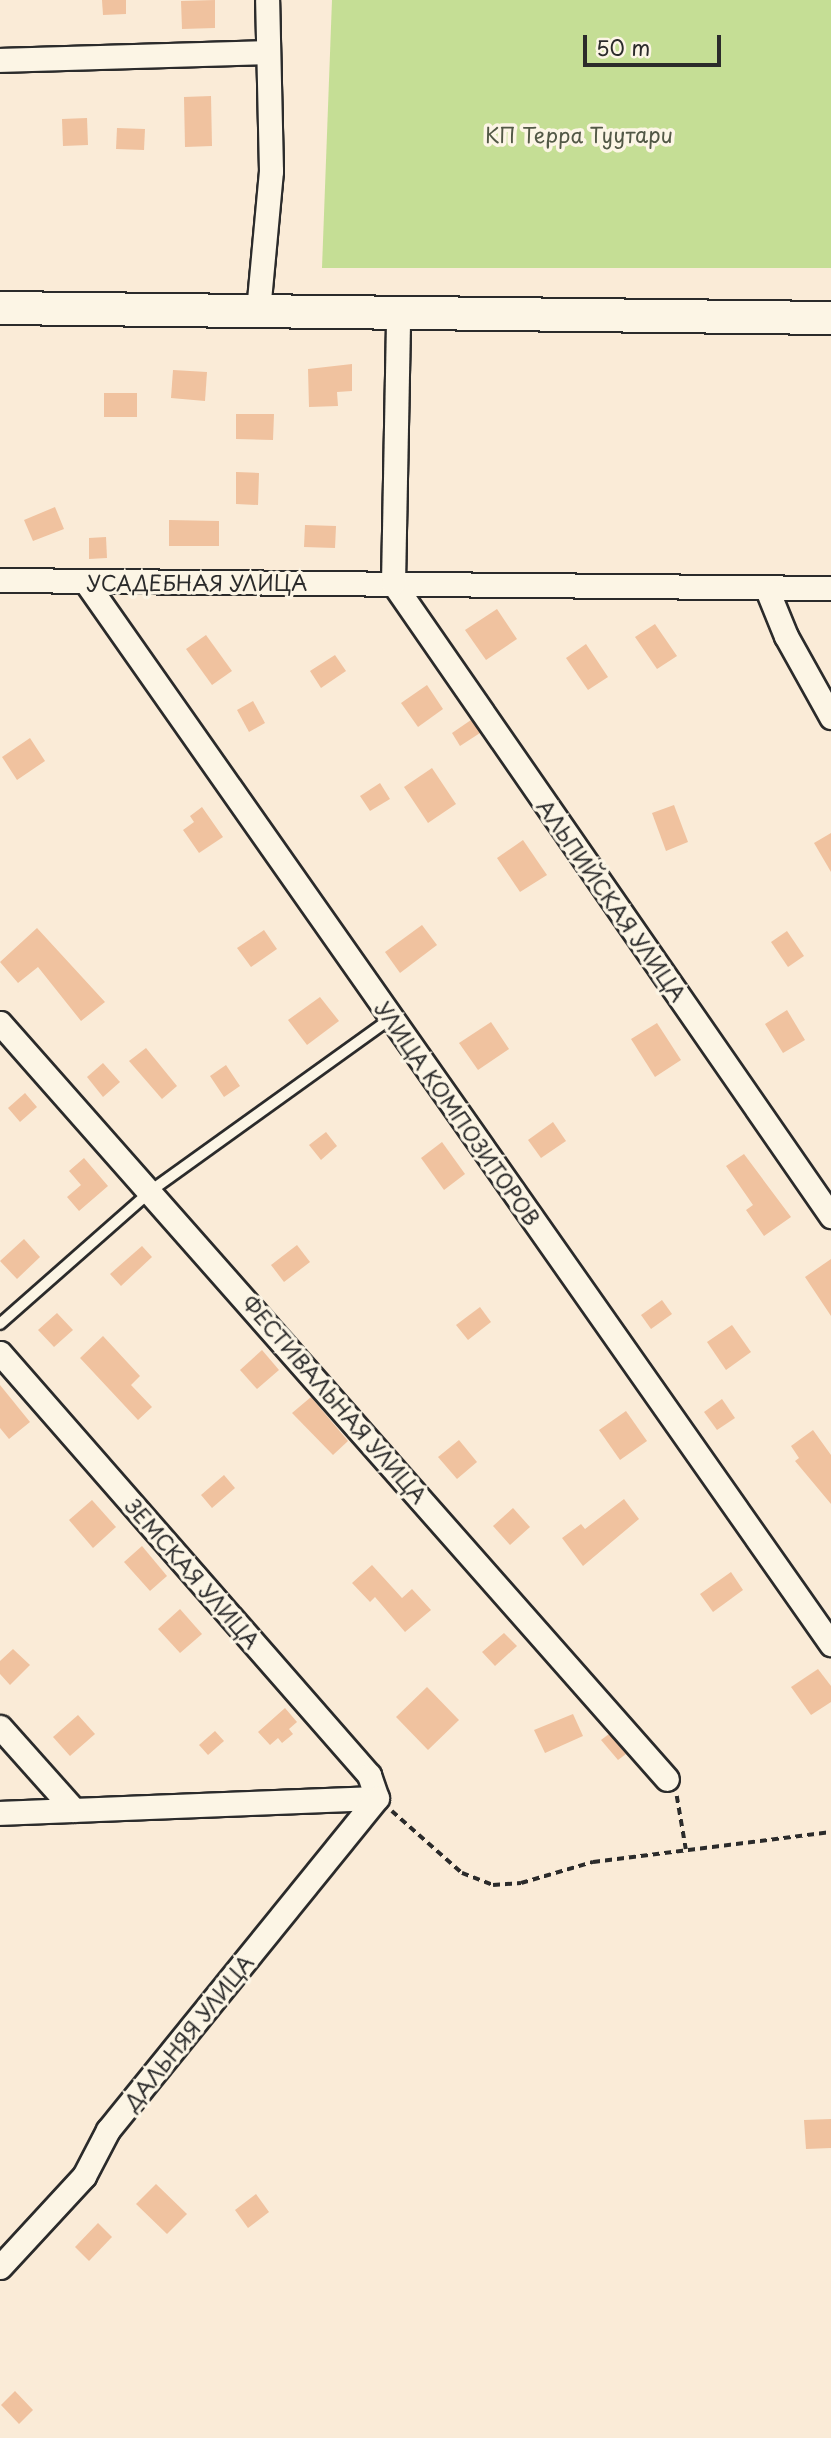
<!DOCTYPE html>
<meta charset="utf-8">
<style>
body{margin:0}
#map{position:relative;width:831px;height:2438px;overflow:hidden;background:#faebd7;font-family:"Playpen Sans",sans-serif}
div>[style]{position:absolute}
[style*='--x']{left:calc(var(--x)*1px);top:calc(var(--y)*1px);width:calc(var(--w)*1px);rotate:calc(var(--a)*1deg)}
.green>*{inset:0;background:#c5de95}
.building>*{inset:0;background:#f0c29f}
.path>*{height:3.5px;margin-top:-1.75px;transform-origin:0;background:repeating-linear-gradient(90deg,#2b2b2b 0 7px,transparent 0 12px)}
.roads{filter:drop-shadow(2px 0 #2b2b2b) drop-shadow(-2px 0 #2b2b2b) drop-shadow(0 2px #2b2b2b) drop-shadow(0 -2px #2b2b2b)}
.lane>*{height:10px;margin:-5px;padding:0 5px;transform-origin:5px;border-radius:5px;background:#fcf5e5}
.street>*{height:23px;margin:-11.5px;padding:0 11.5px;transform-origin:11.5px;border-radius:11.5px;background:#fcf5e5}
.secondary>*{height:32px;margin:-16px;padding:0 16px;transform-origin:16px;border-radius:16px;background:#fcf5e5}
span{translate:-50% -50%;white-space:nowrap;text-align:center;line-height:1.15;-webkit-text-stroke:7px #fcf5e5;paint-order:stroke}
.park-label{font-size:21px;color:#525846}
.street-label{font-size:21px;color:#2b2b2b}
.scale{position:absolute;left:583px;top:35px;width:138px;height:32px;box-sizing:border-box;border:4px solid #2b2b2b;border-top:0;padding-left:9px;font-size:21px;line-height:24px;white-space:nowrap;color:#2b2b2b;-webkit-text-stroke:5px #fcf5e5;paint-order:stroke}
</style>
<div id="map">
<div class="green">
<i style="clip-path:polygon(332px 0,831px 0,831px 268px,322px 268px)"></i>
</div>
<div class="building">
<i style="clip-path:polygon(102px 0,126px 0,126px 14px,103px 15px)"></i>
<i style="clip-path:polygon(215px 0,215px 28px,182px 29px,181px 1px)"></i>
<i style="clip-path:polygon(211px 96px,212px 146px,185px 147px,184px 97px)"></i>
<i style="clip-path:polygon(87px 118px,88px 145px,63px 146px,62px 119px)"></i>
<i style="clip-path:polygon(117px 128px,145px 129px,144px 150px,116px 149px)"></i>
<i style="clip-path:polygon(352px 364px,352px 391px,337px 392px,338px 406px,309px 407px,308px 369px)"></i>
<i style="clip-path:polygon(173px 370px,207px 372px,205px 401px,171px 398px)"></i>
<i style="clip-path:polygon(104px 393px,137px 393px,137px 417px,104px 417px)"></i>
<i style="clip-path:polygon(236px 414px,274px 414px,273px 440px,236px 439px)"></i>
<i style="clip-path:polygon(236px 472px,259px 473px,258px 505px,236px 504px)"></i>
<i style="clip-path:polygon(55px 507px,64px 529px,33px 541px,24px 520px)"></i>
<i style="clip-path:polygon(169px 520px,219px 521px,219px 546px,169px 546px)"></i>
<i style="clip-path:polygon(305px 525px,336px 526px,335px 548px,304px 547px)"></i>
<i style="clip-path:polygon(106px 537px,107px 558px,89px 559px,89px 538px)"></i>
<i style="clip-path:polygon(497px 609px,517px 639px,486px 660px,465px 630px)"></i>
<i style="clip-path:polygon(655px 624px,677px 656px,657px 669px,635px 637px)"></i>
<i style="clip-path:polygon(206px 635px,232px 671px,212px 685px,186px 649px)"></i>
<i style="clip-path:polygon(586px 644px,608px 677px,588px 690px,566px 658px)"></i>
<i style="clip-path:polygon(335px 655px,346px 671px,321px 688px,310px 671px)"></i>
<i style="clip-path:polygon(427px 685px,443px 709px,418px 727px,401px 703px)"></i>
<i style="clip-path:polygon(253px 701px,265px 723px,249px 732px,237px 710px)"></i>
<i style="clip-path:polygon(471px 720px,480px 733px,460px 746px,452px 733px)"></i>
<i style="clip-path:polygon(30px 738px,45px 761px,17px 780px,2px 757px)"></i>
<i style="clip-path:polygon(432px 768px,456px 804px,428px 823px,404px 787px)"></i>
<i style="clip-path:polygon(380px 783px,390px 799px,370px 811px,360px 796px)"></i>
<i style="clip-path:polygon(674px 805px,688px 842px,666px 851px,652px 813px)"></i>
<i style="clip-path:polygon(202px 807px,223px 837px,199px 853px,183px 830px,194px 822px,190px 816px)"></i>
<i style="clip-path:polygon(831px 833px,831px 872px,814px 843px)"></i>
<i style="clip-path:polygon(523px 840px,547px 875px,520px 892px,497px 858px)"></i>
<i style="clip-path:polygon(422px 925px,437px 945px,400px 973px,385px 952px)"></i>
<i style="clip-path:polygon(37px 928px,105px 1002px,81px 1021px,38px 967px,18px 983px,0 962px)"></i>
<i style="clip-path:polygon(264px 930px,277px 949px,251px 967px,237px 948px)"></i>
<i style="clip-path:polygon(787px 931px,804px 956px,788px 967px,771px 942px)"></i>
<i style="clip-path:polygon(320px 997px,339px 1021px,307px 1045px,288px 1020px)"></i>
<i style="clip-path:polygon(787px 1010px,805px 1040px,783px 1053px,765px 1024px)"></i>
<i style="clip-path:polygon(491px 1022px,509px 1049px,478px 1070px,459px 1043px)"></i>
<i style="clip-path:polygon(657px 1023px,681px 1060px,655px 1077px,631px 1039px)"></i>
<i style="clip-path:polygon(146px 1048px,177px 1086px,162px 1099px,129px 1061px)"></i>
<i style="clip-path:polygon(103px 1063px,120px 1082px,103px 1097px,87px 1077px)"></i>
<i style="clip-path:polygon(226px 1065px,240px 1086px,224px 1097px,210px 1076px)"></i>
<i style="clip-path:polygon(25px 1093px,37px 1107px,20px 1122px,8px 1108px)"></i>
<i style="clip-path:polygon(553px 1122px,566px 1141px,541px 1158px,528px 1140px)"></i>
<i style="clip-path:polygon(326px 1132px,337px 1146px,321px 1160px,309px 1145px)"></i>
<i style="clip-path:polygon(442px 1142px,465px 1174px,444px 1190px,421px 1158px)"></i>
<i style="clip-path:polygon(744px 1154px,791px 1217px,764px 1236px,746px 1210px,753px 1205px,726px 1166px)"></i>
<i style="clip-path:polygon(84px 1158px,108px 1186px,79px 1211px,67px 1197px,81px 1185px,69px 1171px)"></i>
<i style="clip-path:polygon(24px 1239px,40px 1257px,17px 1279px,0 1261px)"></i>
<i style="clip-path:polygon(297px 1245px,310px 1262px,284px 1282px,271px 1265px)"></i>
<i style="clip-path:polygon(142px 1246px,152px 1257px,121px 1286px,110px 1274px)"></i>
<i style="clip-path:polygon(831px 1259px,831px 1316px,805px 1277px)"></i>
<i style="clip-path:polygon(662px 1300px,672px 1314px,651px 1329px,641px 1315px)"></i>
<i style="clip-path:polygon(480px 1307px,491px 1322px,468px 1340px,456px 1325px)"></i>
<i style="clip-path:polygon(57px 1313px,73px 1330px,54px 1347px,38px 1330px)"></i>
<i style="clip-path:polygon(732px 1325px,751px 1352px,726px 1370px,707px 1342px)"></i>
<i style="clip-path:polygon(103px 1336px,140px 1376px,131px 1385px,152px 1407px,138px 1420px,80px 1358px)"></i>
<i style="clip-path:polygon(262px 1350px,279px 1370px,257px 1389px,240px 1370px)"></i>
<i style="clip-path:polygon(0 1385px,30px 1422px,9px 1439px,0 1428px)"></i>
<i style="clip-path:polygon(311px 1397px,348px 1441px,333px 1455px,292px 1413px)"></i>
<i style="clip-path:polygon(722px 1399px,735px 1418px,717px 1430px,704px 1412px)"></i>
<i style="clip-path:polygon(626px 1411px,647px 1441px,620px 1460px,599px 1430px)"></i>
<i style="clip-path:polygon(813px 1430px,831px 1455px,831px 1504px,795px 1461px,799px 1458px,791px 1446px)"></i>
<i style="clip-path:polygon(459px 1440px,477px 1462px,457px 1479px,438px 1457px)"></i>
<i style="clip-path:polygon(224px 1475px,235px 1488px,212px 1508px,201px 1495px)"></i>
<i style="clip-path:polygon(624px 1499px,639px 1519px,583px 1566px,562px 1538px,581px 1524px,585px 1529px)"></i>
<i style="clip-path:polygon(92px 1500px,116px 1527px,93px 1548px,69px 1520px)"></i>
<i style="clip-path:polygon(513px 1508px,530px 1527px,510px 1545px,493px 1526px)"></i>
<i style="clip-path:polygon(142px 1546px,167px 1576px,150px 1591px,124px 1562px)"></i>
<i style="clip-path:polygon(372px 1565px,402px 1598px,412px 1589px,431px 1610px,405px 1632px,375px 1597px,370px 1602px,352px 1583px)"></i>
<i style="clip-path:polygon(731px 1572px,743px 1590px,713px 1612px,700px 1594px)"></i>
<i style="clip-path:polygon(180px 1609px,202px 1634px,180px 1653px,158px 1629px)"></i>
<i style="clip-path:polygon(504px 1633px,517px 1646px,495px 1666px,482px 1652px)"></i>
<i style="clip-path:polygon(13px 1649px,30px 1665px,10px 1685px,0 1674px,0 1661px)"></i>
<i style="clip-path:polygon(818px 1669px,831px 1686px,831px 1702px,811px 1715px,791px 1687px)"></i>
<i style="clip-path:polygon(427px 1687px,459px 1720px,428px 1750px,396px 1717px)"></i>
<i style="clip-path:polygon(285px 1708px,297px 1722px,289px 1729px,293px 1734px,282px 1743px,278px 1738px,270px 1745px,258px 1732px)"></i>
<i style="clip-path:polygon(573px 1714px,583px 1736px,545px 1753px,534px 1730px)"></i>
<i style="clip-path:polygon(78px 1715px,95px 1734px,70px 1756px,53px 1737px)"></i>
<i style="clip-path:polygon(215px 1731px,224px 1741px,208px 1755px,199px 1745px)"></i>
<i style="clip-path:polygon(609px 1734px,626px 1754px,618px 1760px,601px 1740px)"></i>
<i style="clip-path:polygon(831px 2119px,831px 2148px,806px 2149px,804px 2120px)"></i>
<i style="clip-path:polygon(156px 2184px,187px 2214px,167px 2234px,136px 2204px)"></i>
<i style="clip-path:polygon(256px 2194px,269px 2212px,248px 2228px,235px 2210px)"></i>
<i style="clip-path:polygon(98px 2223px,112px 2237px,89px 2261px,75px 2247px)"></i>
<i style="clip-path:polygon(15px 2391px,33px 2410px,19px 2424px,1px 2405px)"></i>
</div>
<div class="path">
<i style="--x:677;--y:1796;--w:54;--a:80.4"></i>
<i style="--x:392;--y:1811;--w:94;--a:41.5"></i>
<i style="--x:462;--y:1873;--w:33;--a:21"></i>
<i style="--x:493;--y:1885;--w:28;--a:-4"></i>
<i style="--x:521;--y:1883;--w:75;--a:-16.3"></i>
<i style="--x:593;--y:1862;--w:240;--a:-7.2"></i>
</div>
<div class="roads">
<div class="lane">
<i style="--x:0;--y:1324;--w:203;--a:-41.4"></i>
<i style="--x:152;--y:1190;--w:294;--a:-35.7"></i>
</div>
<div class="street">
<i style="--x:0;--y:60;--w:267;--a:-1.7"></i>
<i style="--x:258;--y:311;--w:141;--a:-84.7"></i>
<i style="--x:271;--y:171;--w:171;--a:-91.3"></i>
<i style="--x:0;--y:580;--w:831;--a:0.55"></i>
<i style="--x:85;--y:581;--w:1299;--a:54.94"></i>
<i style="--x:393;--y:583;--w:770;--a:55.32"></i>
<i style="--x:393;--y:583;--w:270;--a:-88.9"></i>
<i style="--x:766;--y:587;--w:53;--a:67.8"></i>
<i style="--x:786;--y:636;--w:93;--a:60.9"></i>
<i style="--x:0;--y:1023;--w:1008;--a:48.58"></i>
<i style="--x:0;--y:1353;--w:561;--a:48.83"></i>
<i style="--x:369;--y:1775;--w:24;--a:71"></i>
<i style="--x:0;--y:1727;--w:111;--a:48.3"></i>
<i style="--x:0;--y:1813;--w:377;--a:-2.3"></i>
<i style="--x:0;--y:2267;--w:124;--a:-47.3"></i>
<i style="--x:84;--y:2176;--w:52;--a:-62.4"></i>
<i style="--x:108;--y:2130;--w:427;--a:-51"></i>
</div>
<div class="secondary">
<i style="--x:0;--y:308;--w:831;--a:0.69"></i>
</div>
</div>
<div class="park-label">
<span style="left:579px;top:134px">КП Терра Туутари</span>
</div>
<div class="street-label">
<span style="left:197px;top:582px">УСАДЕБНАЯ УЛИЦА</span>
<span style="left:612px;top:900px;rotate:55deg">АЛЬПИЙСКАЯ УЛИЦА</span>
<span style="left:458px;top:1113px;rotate:55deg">УЛИЦА КОМПОЗИТОРОВ</span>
<span style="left:335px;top:1399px;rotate:49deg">ФЕСТИВАЛЬНАЯ УЛИЦА</span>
<span style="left:193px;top:1573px;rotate:49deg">ЗЕМСКАЯ УЛИЦА</span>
<span style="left:188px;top:2032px;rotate:-51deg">ДАЛЬНЯЯ УЛИЦА</span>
</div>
<div class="scale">50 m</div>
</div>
